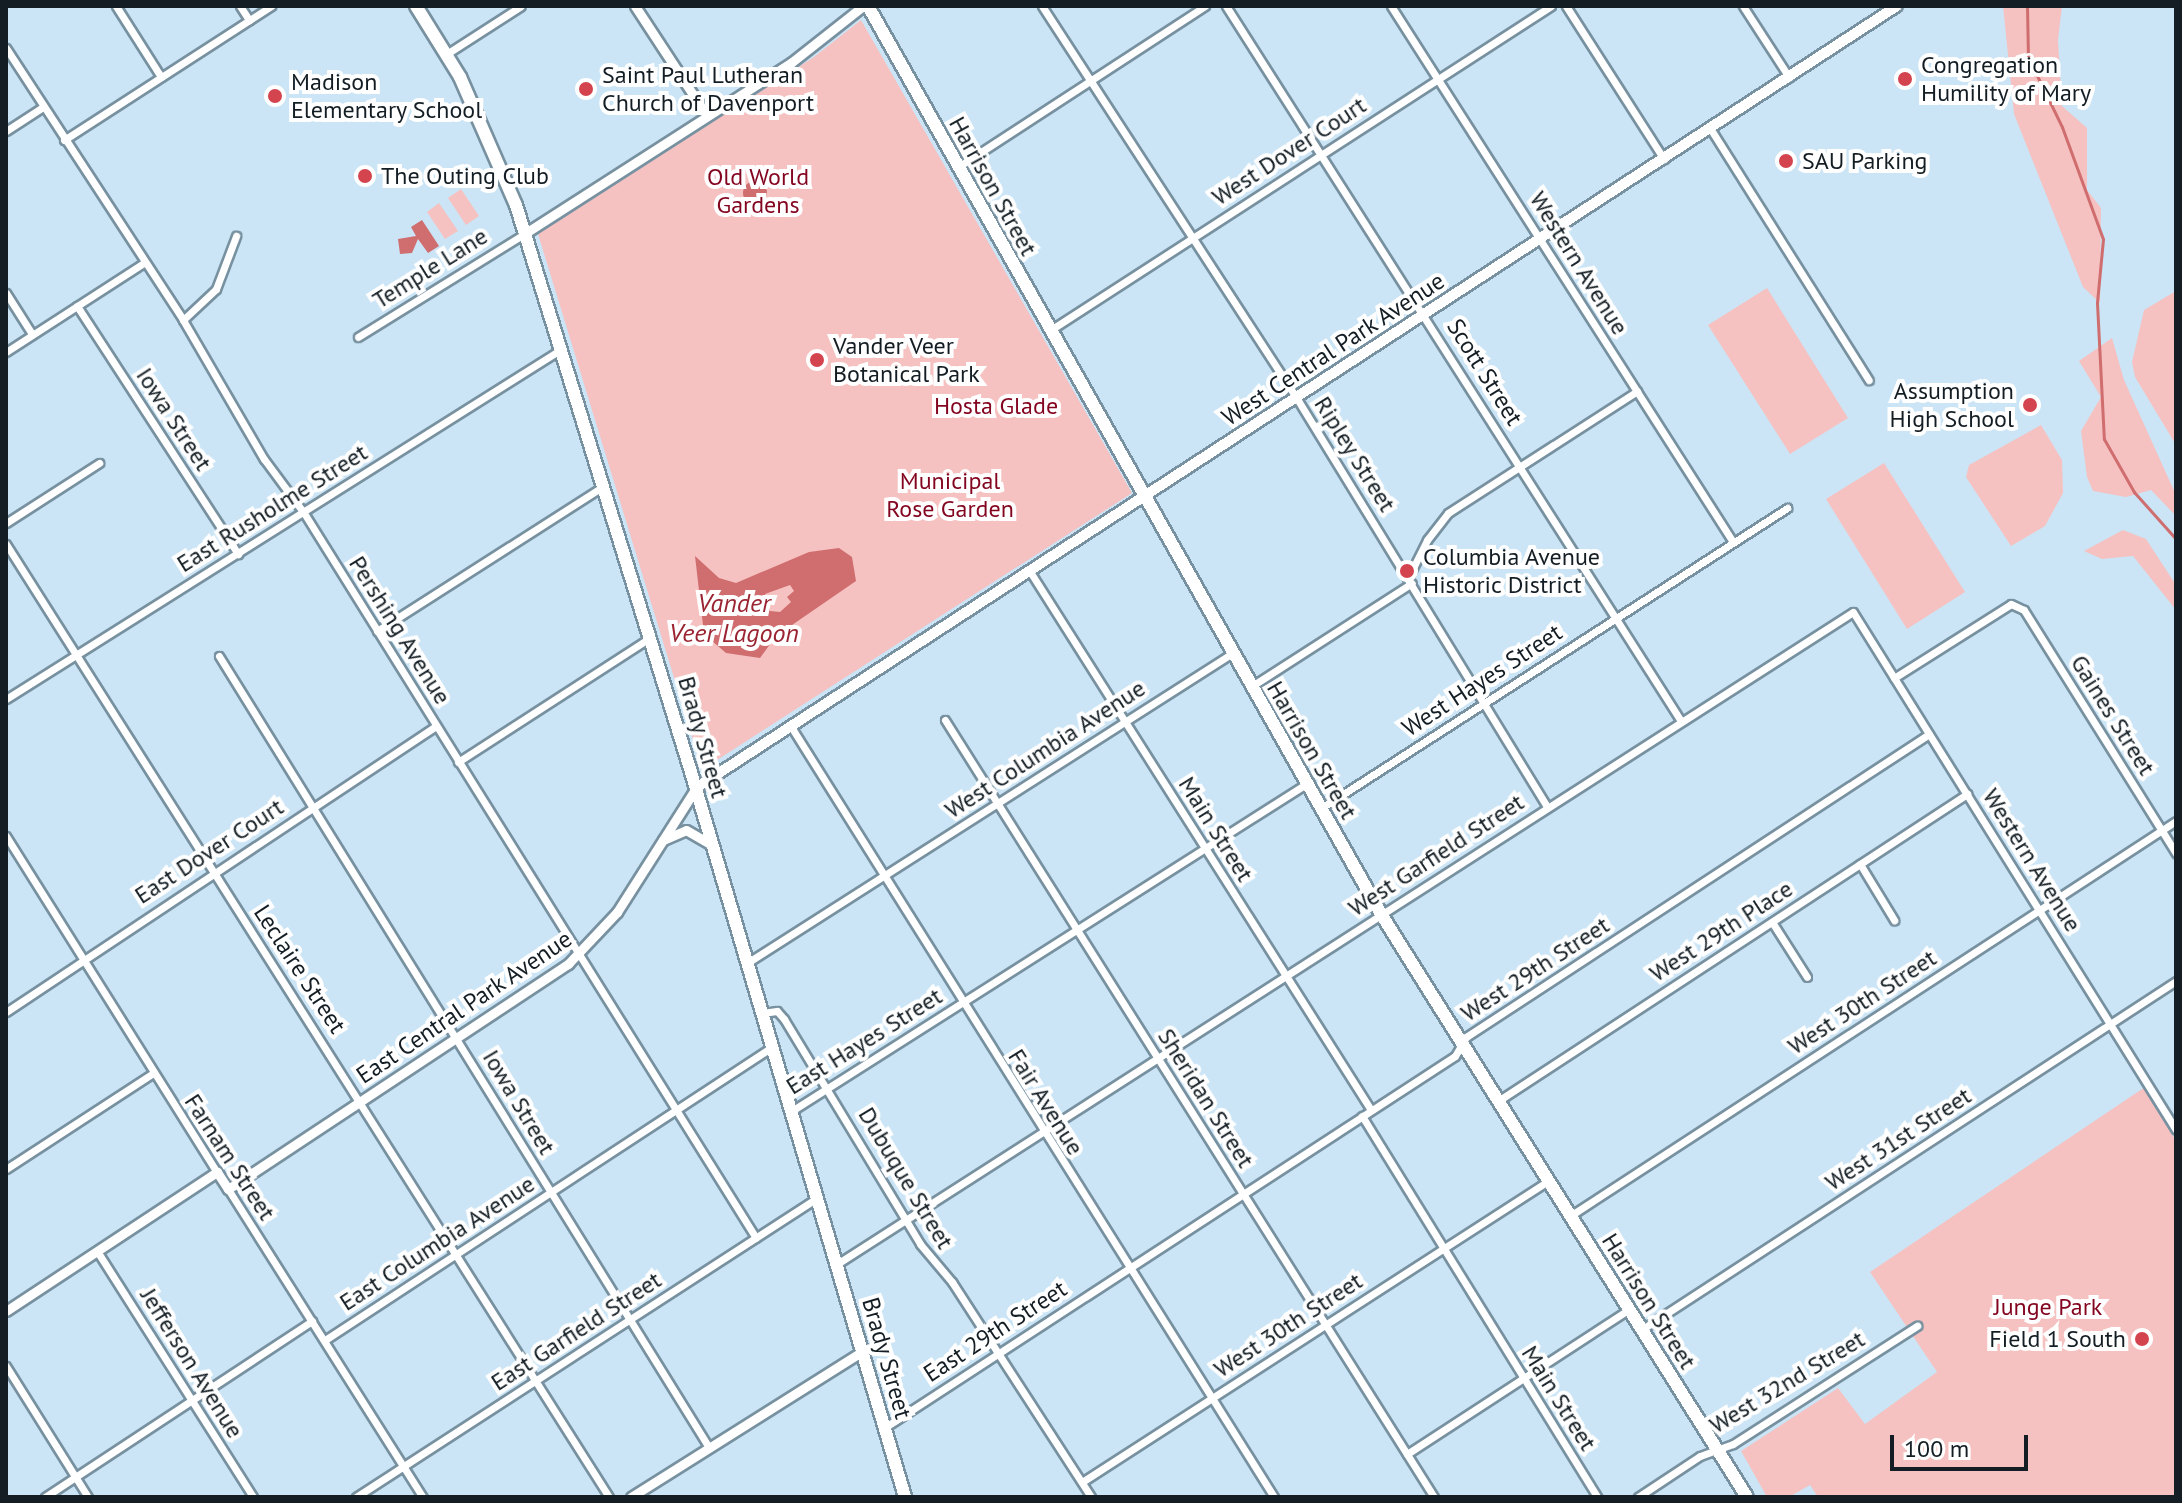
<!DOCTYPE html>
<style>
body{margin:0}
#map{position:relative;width:2182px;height:1503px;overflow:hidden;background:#cbe5f6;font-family:"PT Sans",sans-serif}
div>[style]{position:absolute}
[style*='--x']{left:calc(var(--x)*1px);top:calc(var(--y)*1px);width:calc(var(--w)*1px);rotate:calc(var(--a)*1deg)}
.green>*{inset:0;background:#f5c2c1}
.water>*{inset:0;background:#cf6d6f}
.round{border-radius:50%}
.stream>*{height:3px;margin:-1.5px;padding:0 1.5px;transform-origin:1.5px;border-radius:1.5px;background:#cf6d6f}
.roads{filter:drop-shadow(2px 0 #7891a0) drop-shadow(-2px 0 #7891a0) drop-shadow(0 2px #7891a0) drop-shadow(0 -2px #7891a0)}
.minor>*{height:7px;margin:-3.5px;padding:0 3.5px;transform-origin:3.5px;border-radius:3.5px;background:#fff}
.tertiary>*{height:9px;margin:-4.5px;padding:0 4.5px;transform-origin:4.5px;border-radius:4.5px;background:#fff}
.secondary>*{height:10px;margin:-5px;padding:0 5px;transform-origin:5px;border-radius:5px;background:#fff}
.trunk>*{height:12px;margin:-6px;padding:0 6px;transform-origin:6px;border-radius:6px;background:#fff}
.dots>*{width:22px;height:22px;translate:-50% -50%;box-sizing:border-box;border:4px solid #fff;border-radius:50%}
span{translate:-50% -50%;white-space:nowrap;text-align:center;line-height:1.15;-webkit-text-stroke:8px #fff;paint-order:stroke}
.poi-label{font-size:24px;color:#131d23}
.left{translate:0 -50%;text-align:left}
.right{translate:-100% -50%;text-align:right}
.street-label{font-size:24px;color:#131d23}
.park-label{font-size:24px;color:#83041f}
.water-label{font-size:26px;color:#9a2431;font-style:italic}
.frame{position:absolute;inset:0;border:8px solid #131d23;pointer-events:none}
.scale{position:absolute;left:1890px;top:1435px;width:138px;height:36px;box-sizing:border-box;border:4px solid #131d23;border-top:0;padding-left:10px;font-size:24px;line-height:28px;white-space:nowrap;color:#131d23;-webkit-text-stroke:6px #fff;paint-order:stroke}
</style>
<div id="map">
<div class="green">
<i style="clip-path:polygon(2003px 6px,2062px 6px,2058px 40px,2062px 106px,2087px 128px,2087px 190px,2101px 208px,2100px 303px,2083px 287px,2014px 114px)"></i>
<i style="clip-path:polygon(861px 20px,1132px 493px,714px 762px,698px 756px,538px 234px,814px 57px)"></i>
<i style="clip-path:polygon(461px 189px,479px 216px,466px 225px,448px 198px)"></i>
<i style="clip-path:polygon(439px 203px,458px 231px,445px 239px,427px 212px)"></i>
<i style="clip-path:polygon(1767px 288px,1848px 418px,1790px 454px,1708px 325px)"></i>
<i style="clip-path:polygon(2176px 291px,2176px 445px,2135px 377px,2132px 362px,2144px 310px)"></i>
<i style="clip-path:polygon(2112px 338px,2124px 380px,2176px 495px,2176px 516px,2151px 490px,2126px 497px,2093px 491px,2087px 477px,2081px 431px,2101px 397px,2079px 361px)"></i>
<i style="clip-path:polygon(2041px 425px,2062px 460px,2063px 493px,2045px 526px,2011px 546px,1966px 477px,1969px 465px)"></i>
<i style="clip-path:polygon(1884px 463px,1965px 592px,1907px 629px,1826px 499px)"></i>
<i style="clip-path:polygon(2123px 530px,2146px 539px,2176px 585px,2176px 610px,2133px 556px,2102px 559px,2084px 551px)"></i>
<i style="clip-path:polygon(2148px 1085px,2176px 1142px,2176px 1497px,1818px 1497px,1810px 1485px,1789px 1497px,1767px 1497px,1741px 1451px,1838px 1388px,1865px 1424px,1937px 1372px,1870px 1272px)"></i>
</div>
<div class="water">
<i class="round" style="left:743px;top:181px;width:24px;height:24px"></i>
<i style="clip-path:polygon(422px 220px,439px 246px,428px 253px,418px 239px,412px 253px,400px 254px,398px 239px,416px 236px,411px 227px)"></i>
<i style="clip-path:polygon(evenodd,839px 548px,852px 557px,856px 581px,776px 636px,760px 658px,726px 653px,704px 634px,695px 556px,719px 578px,736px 583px,809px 552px,839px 548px,790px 585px,794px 591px,787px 597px,791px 602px,780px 612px,770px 611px,765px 594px,790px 585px)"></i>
</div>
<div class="stream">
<i style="--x:2027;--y:6;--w:51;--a:88.9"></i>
<i style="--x:2028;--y:57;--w:78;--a:64.1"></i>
<i style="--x:2062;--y:127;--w:119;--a:69.9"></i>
<i style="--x:2103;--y:239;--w:64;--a:95.4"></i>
<i style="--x:2097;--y:303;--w:136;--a:87.1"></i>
<i style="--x:2104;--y:439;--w:61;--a:60.5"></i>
<i style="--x:2134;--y:492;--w:63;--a:48.2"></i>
</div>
<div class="roads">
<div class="minor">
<i style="--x:116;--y:6;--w:84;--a:57.6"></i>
<i style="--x:240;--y:6;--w:17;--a:57"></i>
<i style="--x:1042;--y:6;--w:466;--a:57"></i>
<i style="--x:1296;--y:397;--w:481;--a:58.5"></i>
<i style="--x:1226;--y:6;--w:847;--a:57.53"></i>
<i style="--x:1391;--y:6;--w:636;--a:57.46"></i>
<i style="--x:1566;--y:6;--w:182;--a:57.4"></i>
<i style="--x:1743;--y:6;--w:85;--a:57.1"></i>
<i style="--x:6;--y:48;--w:325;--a:56.9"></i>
<i style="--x:183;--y:320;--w:161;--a:59.8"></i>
<i style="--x:264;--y:459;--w:67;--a:53.5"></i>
<i style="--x:304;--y:513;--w:854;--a:58.06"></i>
<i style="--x:445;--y:55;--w:90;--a:-32.8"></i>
<i style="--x:1710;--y:128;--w:298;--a:57.8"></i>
<i style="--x:6;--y:131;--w:44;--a:-33"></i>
<i style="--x:64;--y:140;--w:247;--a:-32.9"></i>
<i style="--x:958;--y:167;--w:295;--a:-33.1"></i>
<i style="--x:6;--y:293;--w:49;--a:57.6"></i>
<i style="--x:77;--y:306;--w:296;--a:57"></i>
<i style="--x:183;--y:320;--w:45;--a:-43.2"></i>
<i style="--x:216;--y:289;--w:57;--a:-69.3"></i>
<i style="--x:1049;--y:331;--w:598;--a:-32.92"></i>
<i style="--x:358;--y:337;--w:195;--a:-31.8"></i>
<i style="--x:6;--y:352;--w:162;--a:-32.9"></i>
<i style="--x:6;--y:523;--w:111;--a:-32.8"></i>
<i style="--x:6;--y:544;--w:1128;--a:57.68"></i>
<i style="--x:1029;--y:570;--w:639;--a:57.65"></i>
<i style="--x:1408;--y:578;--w:42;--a:-63.4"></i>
<i style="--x:1427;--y:540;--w:34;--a:-52"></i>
<i style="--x:1448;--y:513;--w:225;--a:-32.8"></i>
<i style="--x:377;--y:631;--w:267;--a:-32.6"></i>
<i style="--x:219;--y:656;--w:929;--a:58.24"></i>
<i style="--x:1894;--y:678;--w:138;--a:-32.3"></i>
<i style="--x:2011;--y:604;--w:14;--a:25"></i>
<i style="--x:2024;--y:610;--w:287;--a:58"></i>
<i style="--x:1252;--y:686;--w:190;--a:-32.8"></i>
<i style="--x:6;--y:699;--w:655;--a:-32.21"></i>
<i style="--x:945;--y:720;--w:918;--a:57.82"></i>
<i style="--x:790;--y:725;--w:911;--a:57.91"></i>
<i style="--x:458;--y:762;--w:230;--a:-32.9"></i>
<i style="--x:1320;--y:809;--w:556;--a:-32.8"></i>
<i style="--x:6;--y:836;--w:397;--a:57.9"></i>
<i style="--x:1860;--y:864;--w:66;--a:58.7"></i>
<i style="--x:1772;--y:922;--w:65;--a:57.5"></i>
<i style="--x:747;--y:963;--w:574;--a:-32.56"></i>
<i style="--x:6;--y:1012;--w:516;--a:-33.63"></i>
<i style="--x:762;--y:1013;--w:15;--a:-8"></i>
<i style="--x:777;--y:1011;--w:11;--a:49"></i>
<i style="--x:784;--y:1019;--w:263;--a:58.8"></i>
<i style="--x:920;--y:1244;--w:50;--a:49.9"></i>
<i style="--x:952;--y:1282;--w:256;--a:57.1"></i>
<i style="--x:1498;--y:1101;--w:561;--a:-33.21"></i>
<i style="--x:790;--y:1112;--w:611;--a:-32.44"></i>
<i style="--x:1362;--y:1116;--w:448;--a:58.3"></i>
<i style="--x:6;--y:1169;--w:176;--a:-33.1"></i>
<i style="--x:228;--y:1189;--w:365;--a:57.7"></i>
<i style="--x:1570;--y:1216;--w:723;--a:-33.1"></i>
<i style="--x:97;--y:1251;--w:291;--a:57.6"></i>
<i style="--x:837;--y:1264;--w:1207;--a:-32.69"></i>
<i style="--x:1853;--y:612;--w:610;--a:58.05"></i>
<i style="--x:1641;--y:1330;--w:639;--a:-33.12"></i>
<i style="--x:325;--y:1340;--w:534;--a:-33.24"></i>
<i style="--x:6;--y:1366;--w:155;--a:58"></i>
<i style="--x:884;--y:1428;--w:681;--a:-33.08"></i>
<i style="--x:1455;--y:1056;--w:22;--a:-60"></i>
<i style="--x:1466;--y:1037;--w:553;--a:-33.2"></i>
<i style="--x:1407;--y:1454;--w:264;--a:-33.1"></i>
<i style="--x:1082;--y:1482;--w:555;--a:-32.86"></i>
<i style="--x:45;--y:1497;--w:320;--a:-33.4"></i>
<i style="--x:356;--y:1497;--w:549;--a:-32.97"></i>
<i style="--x:1638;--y:1497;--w:74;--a:-33.5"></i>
<i style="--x:1700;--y:1456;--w:35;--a:-20"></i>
<i style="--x:1733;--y:1444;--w:219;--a:-32.7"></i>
</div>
<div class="tertiary">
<i style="--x:635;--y:6;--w:131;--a:56.8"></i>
<i style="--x:524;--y:234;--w:318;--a:-32.7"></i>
<i style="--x:792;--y:62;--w:90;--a:-38.3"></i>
<i style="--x:663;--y:840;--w:25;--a:-23"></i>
<i style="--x:686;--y:830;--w:30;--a:30"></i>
<i style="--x:6;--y:1311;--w:253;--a:-33.4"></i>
<i style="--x:217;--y:1172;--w:20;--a:57"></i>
<i style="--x:228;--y:1189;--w:408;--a:-33.5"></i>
<i style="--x:568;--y:964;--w:71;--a:-46.7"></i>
<i style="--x:617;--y:912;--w:147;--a:-57.5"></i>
<i style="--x:631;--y:1497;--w:274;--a:-32.2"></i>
</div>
<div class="secondary">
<i style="--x:696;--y:788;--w:1433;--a:-33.07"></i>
</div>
<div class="trunk">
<i style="--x:416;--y:6;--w:84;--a:58.2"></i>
<i style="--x:460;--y:77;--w:140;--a:66.4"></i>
<i style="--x:516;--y:205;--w:593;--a:72.85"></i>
<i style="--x:691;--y:772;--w:756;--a:73.55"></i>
<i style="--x:868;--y:6;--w:1043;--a:60.53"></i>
<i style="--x:1381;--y:914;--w:688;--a:57.88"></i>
</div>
</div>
<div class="dots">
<i style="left:1905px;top:79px;background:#d4444f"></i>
<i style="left:586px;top:89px;background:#d4444f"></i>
<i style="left:275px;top:96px;background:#d4444f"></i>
<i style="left:1786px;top:161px;background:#d4444f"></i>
<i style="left:365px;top:176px;background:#d4444f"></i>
<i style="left:817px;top:360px;background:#d4444f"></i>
<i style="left:2030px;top:405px;background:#d4444f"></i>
<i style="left:1407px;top:571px;background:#d4444f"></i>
<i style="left:2142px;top:1339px;background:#d4444f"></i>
</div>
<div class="poi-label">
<span class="left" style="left:1921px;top:79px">Congregation<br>Humility of Mary</span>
<span class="left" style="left:602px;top:89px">Saint Paul Lutheran<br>Church of Davenport</span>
<span class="left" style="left:291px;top:96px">Madison<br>Elementary School</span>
<span class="left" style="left:1802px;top:161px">SAU Parking</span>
<span class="left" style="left:381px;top:176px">The Outing Club</span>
<span class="left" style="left:833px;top:360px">Vander Veer<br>Botanical Park</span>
<span class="right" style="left:2014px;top:405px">Assumption<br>High School</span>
<span class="left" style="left:1423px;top:571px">Columbia Avenue<br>Historic District</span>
<span class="right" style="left:2126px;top:1339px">Field 1 South</span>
</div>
<div class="street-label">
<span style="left:1289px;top:151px;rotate:-33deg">West Dover Court</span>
<span style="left:993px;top:186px;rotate:61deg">Harrison Street</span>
<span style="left:1579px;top:263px;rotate:58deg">Western Avenue</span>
<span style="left:430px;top:268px;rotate:-32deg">Temple Lane</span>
<span style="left:1333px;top:349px;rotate:-33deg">West Central Park Avenue</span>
<span style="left:1485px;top:372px;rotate:58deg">Scott Street</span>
<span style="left:174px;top:419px;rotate:57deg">Iowa Street</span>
<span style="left:1355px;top:454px;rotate:58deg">Ripley Street</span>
<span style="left:272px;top:508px;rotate:-32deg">East Rusholme Street</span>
<span style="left:400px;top:630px;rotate:58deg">Pershing Avenue</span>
<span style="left:1482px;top:680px;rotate:-33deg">West Hayes Street</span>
<span style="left:2113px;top:715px;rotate:58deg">Gaines Street</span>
<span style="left:703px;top:737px;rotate:74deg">Brady Street</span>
<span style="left:1045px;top:749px;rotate:-33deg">West Columbia Avenue</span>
<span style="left:1312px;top:750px;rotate:60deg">Harrison Street</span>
<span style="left:1216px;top:829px;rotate:58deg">Main Street</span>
<span style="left:209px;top:851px;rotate:-33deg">East Dover Court</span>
<span style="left:1436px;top:855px;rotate:-33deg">West Garfield Street</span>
<span style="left:2032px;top:860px;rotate:58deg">Western Avenue</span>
<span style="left:1721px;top:931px;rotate:-33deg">West 29th Place</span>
<span style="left:300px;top:969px;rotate:57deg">Leclaire Street</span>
<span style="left:1535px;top:969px;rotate:-33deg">West 29th Street</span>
<span style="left:1862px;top:1002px;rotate:-33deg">West 30th Street</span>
<span style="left:464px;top:1007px;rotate:-34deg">East Central Park Avenue</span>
<span style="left:864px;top:1041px;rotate:-32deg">East Hayes Street</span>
<span style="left:1206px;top:1098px;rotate:58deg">Sheridan Street</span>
<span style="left:519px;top:1102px;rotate:59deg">Iowa Street</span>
<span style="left:1046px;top:1102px;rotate:58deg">Fair Avenue</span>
<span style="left:1898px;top:1139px;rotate:-33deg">West 31st Street</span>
<span style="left:230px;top:1157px;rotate:57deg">Farnam Street</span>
<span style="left:906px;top:1178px;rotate:59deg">Dubuque Street</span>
<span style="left:437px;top:1243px;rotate:-33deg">East Columbia Avenue</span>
<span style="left:1649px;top:1301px;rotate:58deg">Harrison Street</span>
<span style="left:1288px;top:1325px;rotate:-33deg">West 30th Street</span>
<span style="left:576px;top:1331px;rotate:-33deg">East Garfield Street</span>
<span style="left:995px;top:1331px;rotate:-33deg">East 29th Street</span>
<span style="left:887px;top:1358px;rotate:74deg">Brady Street</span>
<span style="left:192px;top:1363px;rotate:58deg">Jefferson Avenue</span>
<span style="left:1787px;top:1382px;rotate:-31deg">West 32nd Street</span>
<span style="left:1559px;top:1398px;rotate:58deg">Main Street</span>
</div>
<div class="park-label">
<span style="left:758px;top:191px">Old World<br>Gardens</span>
<span style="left:996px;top:406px">Hosta Glade</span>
<span style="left:950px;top:495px">Municipal<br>Rose Garden</span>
<span style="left:2048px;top:1307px">Junge Park</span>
</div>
<div class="water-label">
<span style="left:734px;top:618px">Vander<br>Veer Lagoon</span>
</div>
<div class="frame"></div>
<div class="scale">100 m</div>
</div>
